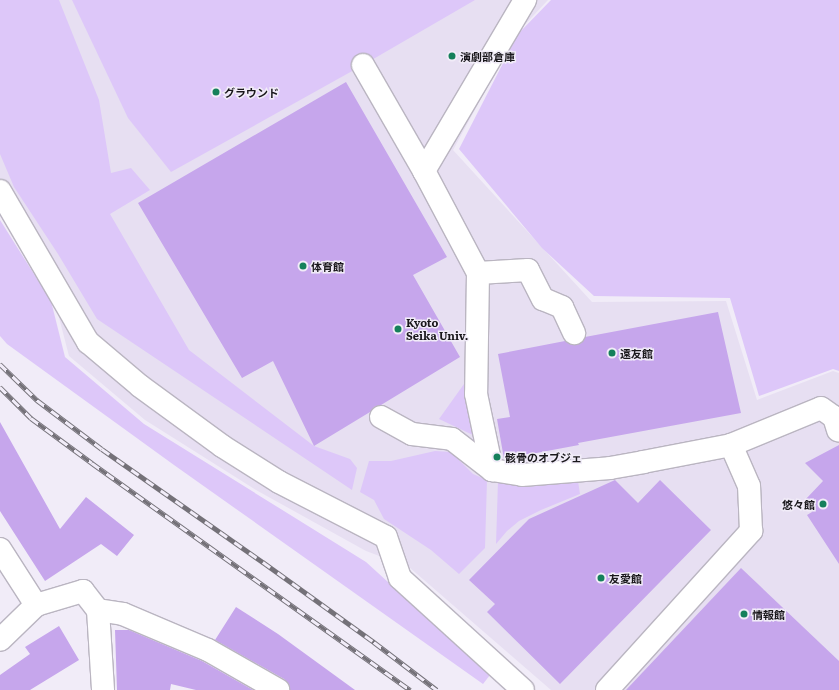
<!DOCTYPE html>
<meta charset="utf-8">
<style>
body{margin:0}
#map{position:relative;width:839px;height:690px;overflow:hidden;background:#f1ecf8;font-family:Literata,"Noto Sans JP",serif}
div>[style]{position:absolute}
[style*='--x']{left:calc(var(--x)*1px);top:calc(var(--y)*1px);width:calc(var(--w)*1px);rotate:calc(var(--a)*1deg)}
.built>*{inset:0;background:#e7dff2}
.green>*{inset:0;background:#ddc7f9}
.building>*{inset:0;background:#c6a6ec}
.roads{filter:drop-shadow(1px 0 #bab5c1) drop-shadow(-1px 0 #bab5c1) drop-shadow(0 1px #bab5c1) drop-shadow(0 -1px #bab5c1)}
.minor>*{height:22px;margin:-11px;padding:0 11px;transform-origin:11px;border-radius:11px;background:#fff}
.rail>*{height:4.5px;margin-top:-2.25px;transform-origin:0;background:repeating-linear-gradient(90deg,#f1ecf8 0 9px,#747178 0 18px);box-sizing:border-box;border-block:1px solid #747178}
.dots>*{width:11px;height:11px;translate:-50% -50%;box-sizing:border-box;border:2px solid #f1ecf8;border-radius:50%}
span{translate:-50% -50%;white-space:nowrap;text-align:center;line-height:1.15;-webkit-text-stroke:3px #f1ecf8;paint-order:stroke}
.poi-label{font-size:11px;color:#19171b;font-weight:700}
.left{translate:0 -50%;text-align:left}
.right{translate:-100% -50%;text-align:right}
</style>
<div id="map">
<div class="built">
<i style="clip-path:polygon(0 0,548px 0,517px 33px,453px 150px,592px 302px,726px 301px,757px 400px,833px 371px,839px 373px,839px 690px,551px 690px,409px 567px,366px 551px,256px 490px,145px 420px,69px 356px,55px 302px,0 213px)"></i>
</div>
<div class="green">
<i style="clip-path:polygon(0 0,59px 0,99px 100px,111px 173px,131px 168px,150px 190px,110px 214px,189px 350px,314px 446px,350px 459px,357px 468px,352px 490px,97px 319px,58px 254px,14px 187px,0 154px)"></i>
<i style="clip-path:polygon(72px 0,475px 0,363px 65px,171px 172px,128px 118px)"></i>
<i style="clip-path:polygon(551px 0,839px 0,839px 371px,833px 369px,759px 396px,730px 298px,594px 296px,542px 248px,459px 149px,518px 34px)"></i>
<i style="clip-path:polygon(0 220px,51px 301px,65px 357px,144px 424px,366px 562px,490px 675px,483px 684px,174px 465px,7px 344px,0 336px)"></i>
<i style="clip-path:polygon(464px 384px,475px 436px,439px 419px)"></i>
<i style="clip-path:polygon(435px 451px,451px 452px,473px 474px,487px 480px,485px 548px,459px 574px,431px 550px,384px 519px,374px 500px,360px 492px,369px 461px,391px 461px)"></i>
<i style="clip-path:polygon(498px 481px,528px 487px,578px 481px,580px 494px,541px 510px,519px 521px,507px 531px,496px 544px)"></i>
</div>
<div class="building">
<i style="clip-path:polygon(346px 82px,447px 257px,413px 275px,460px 357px,381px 405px,374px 407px,370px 412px,314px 446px,273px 361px,242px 378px,138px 203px)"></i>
<i style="clip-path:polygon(718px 312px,741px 413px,578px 443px,579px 445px,504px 459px,497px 419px,510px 417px,498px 354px,565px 341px,572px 345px,579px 344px,585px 337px)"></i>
<i style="clip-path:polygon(0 422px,60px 529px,86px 497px,134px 535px,117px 556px,101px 544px,45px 581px,0 511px)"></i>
<i style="clip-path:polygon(839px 445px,839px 564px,807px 515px,812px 512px,805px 500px,823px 481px,805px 463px)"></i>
<i style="clip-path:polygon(615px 480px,638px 503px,660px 480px,711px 530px,560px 684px,487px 612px,495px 604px,469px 580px,529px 519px)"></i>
<i style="clip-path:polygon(741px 568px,839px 661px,839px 690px,626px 690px)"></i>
<i style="clip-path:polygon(236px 607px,278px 634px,355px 690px,290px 690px,289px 684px,284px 679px,215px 640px)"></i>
<i style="clip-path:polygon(59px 626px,79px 660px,30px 690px,0 690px,0 675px,30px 654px,25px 647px)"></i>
<i style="clip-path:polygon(115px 630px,129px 630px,202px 661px,253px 690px,196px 690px,171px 684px,170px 690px,117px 690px)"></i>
</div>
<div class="roads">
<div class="minor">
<i style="--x:363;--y:65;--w:122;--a:60.1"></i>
<i style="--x:424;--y:171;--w:115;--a:62.1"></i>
<i style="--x:478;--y:273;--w:121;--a:90.9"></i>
<i style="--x:476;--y:394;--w:78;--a:78.1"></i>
<i style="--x:492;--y:470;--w:30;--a:9"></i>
<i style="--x:522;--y:475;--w:88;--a:-4.5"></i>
<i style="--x:610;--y:468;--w:34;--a:-10"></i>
<i style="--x:643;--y:462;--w:90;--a:-10.9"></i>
<i style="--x:731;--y:445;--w:97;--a:-22.3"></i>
<i style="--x:821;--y:408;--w:16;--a:35"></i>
<i style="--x:834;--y:417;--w:14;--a:73"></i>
<i style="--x:424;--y:171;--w:199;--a:-59.4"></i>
<i style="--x:0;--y:191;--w:175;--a:59.8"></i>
<i style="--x:88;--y:342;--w:68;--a:40.2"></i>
<i style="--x:140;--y:386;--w:102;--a:36.2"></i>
<i style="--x:222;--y:446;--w:67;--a:32.3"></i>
<i style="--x:279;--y:482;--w:120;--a:27.2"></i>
<i style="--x:386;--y:537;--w:43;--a:71.1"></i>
<i style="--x:400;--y:578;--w:166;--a:42.3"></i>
<i style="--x:478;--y:273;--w:50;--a:-3.4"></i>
<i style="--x:528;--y:270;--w:33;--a:63"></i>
<i style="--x:543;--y:299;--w:21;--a:23"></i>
<i style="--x:562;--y:307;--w:29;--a:65"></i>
<i style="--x:381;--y:417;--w:35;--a:29"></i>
<i style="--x:412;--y:434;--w:40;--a:7.1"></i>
<i style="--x:452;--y:439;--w:51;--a:37.8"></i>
<i style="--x:0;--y:549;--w:67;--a:57.3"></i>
<i style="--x:36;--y:605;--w:50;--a:135.8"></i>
<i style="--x:36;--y:605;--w:49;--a:-16.6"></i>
<i style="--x:83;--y:591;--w:24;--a:52"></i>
<i style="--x:98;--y:610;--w:80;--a:86.4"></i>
<i style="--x:98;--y:610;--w:25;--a:9"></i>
<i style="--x:123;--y:614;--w:92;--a:23"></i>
<i style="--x:208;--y:650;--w:81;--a:29.7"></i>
<i style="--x:607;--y:690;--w:215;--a:-47.8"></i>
<i style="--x:751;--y:531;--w:45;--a:-92.5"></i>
<i style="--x:749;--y:486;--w:45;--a:-113.7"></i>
</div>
</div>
<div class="rail">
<i style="--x:0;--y:364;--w:52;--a:44.2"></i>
<i style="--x:37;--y:400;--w:81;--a:37"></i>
<i style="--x:102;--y:449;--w:197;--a:35.1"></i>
<i style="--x:263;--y:562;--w:137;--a:35.8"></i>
<i style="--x:374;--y:642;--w:79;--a:37.3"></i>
<i style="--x:0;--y:387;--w:44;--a:45"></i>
<i style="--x:31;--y:418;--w:76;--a:36.4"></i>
<i style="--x:92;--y:463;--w:391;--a:35.5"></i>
</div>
<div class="dots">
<i style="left:452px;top:56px;background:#15805b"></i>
<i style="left:216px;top:92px;background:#15805b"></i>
<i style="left:303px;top:266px;background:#15805b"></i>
<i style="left:398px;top:329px;background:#15805b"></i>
<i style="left:612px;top:353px;background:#15805b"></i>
<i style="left:497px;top:457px;background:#15805b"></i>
<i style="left:823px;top:504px;background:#15805b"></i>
<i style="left:601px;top:578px;background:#15805b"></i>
<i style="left:744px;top:614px;background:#15805b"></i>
</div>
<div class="poi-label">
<span class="left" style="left:460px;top:56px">演劇部倉庫</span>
<span class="left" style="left:224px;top:92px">グラウンド</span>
<span class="left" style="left:311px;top:266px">体育館</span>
<span class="left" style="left:406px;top:329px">Kyoto<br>Seika Univ.</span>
<span class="left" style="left:620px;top:353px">遠友館</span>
<span class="left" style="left:505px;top:457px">骸骨のオブジェ</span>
<span class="right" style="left:815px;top:504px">悠々館</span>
<span class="left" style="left:609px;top:578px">友愛館</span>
<span class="left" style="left:752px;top:614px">情報館</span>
</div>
</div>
